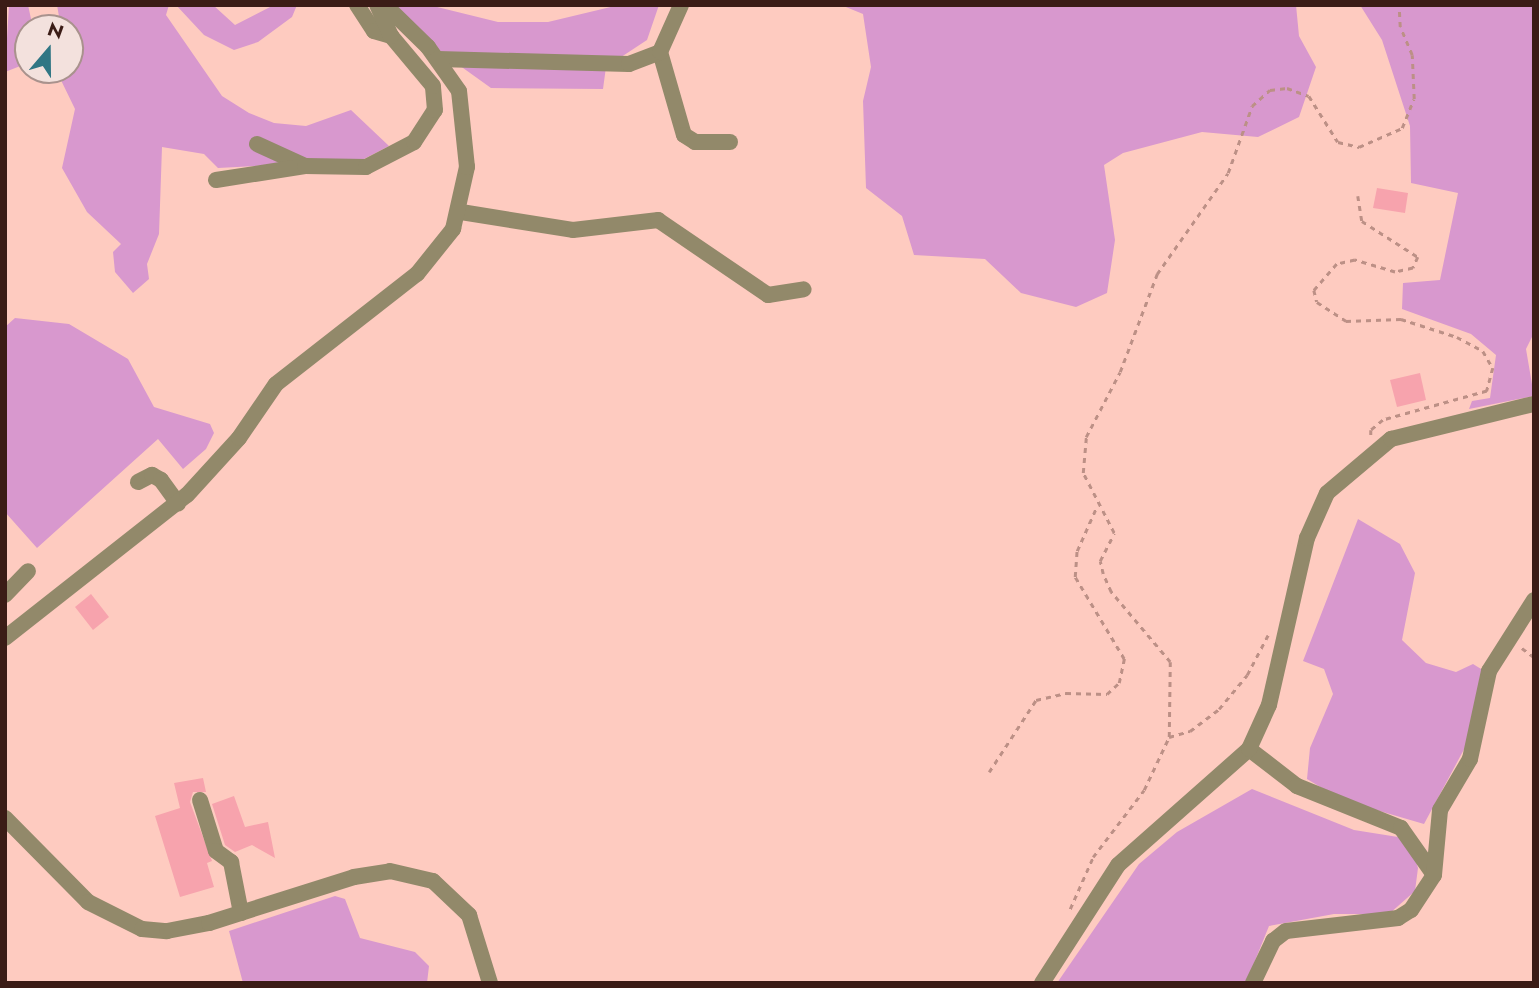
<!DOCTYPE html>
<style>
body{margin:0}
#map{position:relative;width:1539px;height:988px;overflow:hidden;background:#fecbc0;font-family:Jost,sans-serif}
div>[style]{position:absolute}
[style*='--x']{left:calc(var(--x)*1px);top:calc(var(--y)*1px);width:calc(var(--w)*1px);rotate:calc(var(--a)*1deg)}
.green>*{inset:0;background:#d898ce}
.building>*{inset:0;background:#f7a3ad}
.path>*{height:2.5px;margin-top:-1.25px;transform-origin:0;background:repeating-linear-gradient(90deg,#bc9086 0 5px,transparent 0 10px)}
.minor>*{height:16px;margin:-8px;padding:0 8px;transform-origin:8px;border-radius:8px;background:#92896a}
span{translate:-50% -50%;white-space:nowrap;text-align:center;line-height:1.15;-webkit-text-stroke:5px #f3e1dd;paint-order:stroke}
.frame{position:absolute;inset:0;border:7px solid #3b1c16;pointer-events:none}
.north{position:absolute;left:14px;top:14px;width:70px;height:70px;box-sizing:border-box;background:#f3e1dd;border:2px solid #a9928d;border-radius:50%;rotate:20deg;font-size:19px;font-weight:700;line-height:28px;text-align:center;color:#3b1c16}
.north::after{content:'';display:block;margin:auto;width:24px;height:32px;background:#307684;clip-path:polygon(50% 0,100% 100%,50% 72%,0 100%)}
</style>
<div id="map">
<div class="green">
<i style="clip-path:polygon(9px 5px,28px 5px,33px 28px,28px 28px,28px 63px,5px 72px)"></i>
<i style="clip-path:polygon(57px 5px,169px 5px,166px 15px,222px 96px,249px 113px,274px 123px,306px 126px,351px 110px,389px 146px,362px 160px,218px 168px,204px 154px,162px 147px,159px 234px,147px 264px,149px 279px,133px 293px,115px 272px,113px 252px,121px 244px,87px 212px,62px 168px,75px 109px,57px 72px,70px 70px,70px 28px,61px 28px)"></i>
<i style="clip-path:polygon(176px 5px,213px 5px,235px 25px,274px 5px,297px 5px,292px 17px,258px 42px,234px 50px,204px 35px)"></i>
<i style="clip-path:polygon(389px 5px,429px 5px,498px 22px,548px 22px,619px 5px,659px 5px,647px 40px,606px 67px,603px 89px,491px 88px,417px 35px)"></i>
<i style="clip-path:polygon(841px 5px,1296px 5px,1299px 36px,1316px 67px,1299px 117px,1258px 137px,1202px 132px,1123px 153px,1104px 165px,1115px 240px,1107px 293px,1076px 307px,1021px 293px,985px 259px,914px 255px,902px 216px,866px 188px,863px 101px,871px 67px,863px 14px)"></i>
<i style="clip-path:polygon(1360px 5px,1534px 5px,1534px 333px,1526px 349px,1534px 396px,1469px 409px,1472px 401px,1490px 398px,1496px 355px,1471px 334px,1402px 309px,1403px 283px,1440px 280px,1458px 193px,1411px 183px,1410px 126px,1382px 40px)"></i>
<i style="clip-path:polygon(15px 318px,69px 324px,128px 359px,154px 407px,210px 424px,214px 433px,206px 449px,183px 469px,158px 439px,37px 548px,5px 512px,5px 327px)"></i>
<i style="clip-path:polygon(1358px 519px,1400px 544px,1415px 573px,1402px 640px,1426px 663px,1456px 672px,1473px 664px,1486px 672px,1469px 740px,1424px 824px,1342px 800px,1307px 779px,1310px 748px,1333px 694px,1324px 669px,1303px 661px)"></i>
<i style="clip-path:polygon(1252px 789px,1354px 830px,1398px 837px,1413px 852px,1418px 868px,1415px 891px,1389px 914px,1334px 914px,1269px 926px,1246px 983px,1057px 983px,1139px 864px,1177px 832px)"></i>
<i style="clip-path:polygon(335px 896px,345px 899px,360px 938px,415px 952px,429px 966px,427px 983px,243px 983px,229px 931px)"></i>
</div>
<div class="building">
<i style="clip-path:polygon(1377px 188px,1408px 193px,1405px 213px,1373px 208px)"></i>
<i style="clip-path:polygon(1420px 373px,1426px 400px,1397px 407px,1390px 380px)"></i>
<i style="clip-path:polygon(91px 594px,109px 617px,93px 630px,75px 607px)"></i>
<i style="clip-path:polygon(203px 778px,206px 792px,193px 792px,190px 802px,212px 861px,207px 863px,214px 887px,180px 897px,155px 816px,180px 808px,174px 783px)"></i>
<i style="clip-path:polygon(234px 796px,245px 827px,268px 822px,275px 858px,252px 845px,235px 852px,225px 845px,212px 804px)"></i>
</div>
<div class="path">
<i style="--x:1358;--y:196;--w:25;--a:81"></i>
<i style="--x:1362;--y:221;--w:67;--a:32.7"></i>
<i style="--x:1418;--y:257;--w:12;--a:114"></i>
<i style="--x:1413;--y:268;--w:18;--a:167"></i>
<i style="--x:1395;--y:272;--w:42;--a:-163.3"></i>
<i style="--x:1355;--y:260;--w:18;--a:167"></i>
<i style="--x:1337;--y:264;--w:35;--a:131"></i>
<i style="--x:1314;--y:290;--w:12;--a:76"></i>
<i style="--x:1317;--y:302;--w:35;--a:33"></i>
<i style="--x:1346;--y:321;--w:55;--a:-2.1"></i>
<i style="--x:1401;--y:319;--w:59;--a:17.8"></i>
<i style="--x:1457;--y:337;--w:30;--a:28"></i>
<i style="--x:1483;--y:351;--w:20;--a:60"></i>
<i style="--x:1493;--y:368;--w:24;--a:105"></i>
<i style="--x:1487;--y:391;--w:108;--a:164.4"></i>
<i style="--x:1383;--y:420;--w:16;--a:140"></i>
<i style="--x:1371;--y:430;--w:7;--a:90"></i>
<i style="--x:1522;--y:648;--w:15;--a:37"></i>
<i style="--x:1169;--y:737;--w:22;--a:-16"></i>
<i style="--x:1190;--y:731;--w:36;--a:-37"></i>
<i style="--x:1219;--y:709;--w:44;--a:-50.5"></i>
<i style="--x:1247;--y:675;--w:45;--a:-62.3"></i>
<i style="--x:989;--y:772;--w:86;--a:-56.9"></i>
<i style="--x:1036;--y:700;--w:31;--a:-13"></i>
<i style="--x:1066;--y:693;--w:41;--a:1.4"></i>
<i style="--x:1107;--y:694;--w:16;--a:-43"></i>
<i style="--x:1119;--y:683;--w:25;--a:-78"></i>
<i style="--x:1124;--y:659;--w:96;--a:-120.9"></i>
<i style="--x:1075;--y:577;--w:26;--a:-86"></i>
<i style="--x:1077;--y:551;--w:49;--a:-66"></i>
<i style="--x:1070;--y:909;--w:57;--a:-66.1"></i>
<i style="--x:1093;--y:857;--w:84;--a:-52.7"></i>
<i style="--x:1144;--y:790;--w:59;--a:-64.7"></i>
<i style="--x:1169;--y:737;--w:75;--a:-89.2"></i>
<i style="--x:1170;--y:662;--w:92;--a:-130.1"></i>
<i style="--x:1111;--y:592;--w:20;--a:-114"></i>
<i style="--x:1103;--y:574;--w:13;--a:-103"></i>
<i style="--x:1100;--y:561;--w:31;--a:-63"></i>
<i style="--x:1114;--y:533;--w:68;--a:-117.3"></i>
<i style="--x:1083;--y:473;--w:36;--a:-85"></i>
<i style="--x:1086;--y:437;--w:73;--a:-62.4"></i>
<i style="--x:1120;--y:372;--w:105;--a:-69.3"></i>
<i style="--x:1157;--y:274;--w:123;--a:-54.9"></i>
<i style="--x:1228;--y:173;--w:71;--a:-70.3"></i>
<i style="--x:1252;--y:106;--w:24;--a:-42"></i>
<i style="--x:1270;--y:90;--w:17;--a:-7"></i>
<i style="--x:1287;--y:88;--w:23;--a:20"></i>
<i style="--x:1309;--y:96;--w:54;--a:57.8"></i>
<i style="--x:1338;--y:142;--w:22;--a:13"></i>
<i style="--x:1359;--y:147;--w:47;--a:-23.8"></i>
<i style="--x:1402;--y:128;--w:31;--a:-68"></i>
<i style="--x:1414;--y:99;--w:44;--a:-92.6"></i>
<i style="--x:1412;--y:55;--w:30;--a:-113"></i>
<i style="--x:1400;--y:27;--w:22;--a:-93"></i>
</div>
<div class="minor">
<i style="--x:357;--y:5;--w:31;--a:57"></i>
<i style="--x:374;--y:31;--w:18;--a:16"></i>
<i style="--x:660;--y:52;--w:86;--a:73.9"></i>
<i style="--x:684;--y:135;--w:13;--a:32"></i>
<i style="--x:695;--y:142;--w:35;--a:0"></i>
<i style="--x:438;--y:59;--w:191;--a:1.5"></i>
<i style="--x:629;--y:64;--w:33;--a:-21"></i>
<i style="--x:660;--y:52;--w:51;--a:-65.9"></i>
<i style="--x:257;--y:144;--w:53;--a:24.6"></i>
<i style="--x:216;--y:180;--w:90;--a:-8.9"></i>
<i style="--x:305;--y:166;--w:61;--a:0.9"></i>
<i style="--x:366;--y:167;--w:54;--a:-27.5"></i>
<i style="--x:414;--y:142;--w:38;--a:-57"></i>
<i style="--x:435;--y:110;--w:24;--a:-95"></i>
<i style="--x:433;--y:86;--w:65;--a:-130"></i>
<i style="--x:391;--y:36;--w:34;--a:-114"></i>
<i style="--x:461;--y:212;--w:113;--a:9.1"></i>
<i style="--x:573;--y:230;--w:86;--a:-6.7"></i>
<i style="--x:658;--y:220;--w:133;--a:34.3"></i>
<i style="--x:768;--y:295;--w:36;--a:-9"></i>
<i style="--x:138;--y:482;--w:16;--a:-27"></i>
<i style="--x:152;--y:475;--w:10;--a:29"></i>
<i style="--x:161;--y:480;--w:29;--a:54"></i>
<i style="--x:5;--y:595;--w:33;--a:-46"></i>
<i style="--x:5;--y:638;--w:231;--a:-38.2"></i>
<i style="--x:187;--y:495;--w:77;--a:-47.6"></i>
<i style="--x:239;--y:438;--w:65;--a:-55.6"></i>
<i style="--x:276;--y:384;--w:179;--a:-38"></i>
<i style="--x:417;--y:274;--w:58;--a:-51.3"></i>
<i style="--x:453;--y:229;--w:64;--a:-77.3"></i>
<i style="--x:467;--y:167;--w:76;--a:-96"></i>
<i style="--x:459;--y:91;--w:54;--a:-125.2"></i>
<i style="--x:428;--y:47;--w:60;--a:-135.7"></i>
<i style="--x:1249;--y:749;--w:61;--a:37.6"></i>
<i style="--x:1297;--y:786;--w:112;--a:22"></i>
<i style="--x:1401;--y:828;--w:57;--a:54.9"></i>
<i style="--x:200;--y:800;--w:53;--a:72.6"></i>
<i style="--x:216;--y:851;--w:19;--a:36"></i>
<i style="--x:231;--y:862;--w:52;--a:78.9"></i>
<i style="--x:5;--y:818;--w:118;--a:45.3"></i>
<i style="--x:88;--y:902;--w:60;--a:26.6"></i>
<i style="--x:142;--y:929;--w:25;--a:5"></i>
<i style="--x:167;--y:931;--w:43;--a:-10.8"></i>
<i style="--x:209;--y:923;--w:152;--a:-17.6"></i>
<i style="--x:354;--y:877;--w:36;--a:-9"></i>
<i style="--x:390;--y:871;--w:44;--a:13.1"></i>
<i style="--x:433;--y:881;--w:50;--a:43.4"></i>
<i style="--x:469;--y:915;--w:71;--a:72.8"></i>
<i style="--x:1042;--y:983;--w:140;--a:-57.2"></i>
<i style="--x:1118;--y:865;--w:175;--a:-41.5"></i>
<i style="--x:1249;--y:749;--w:48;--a:-65.6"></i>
<i style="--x:1269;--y:705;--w:171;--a:-77.2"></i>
<i style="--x:1307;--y:538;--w:49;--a:-66"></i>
<i style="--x:1327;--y:493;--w:84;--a:-40.2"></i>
<i style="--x:1391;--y:439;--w:147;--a:-13.8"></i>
<i style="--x:1253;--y:983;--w:47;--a:-64.5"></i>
<i style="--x:1273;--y:941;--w:16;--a:-38"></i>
<i style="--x:1286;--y:931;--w:113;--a:-6.6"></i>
<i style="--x:1398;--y:918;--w:15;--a:-32"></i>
<i style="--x:1411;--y:910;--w:42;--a:-56.7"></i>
<i style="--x:1434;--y:875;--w:65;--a:-84.7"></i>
<i style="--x:1440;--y:810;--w:59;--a:-59.5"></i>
<i style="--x:1470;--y:759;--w:90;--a:-77.8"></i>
<i style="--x:1489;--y:671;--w:84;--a:-57.6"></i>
</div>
<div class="frame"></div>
<div class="north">N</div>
</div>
